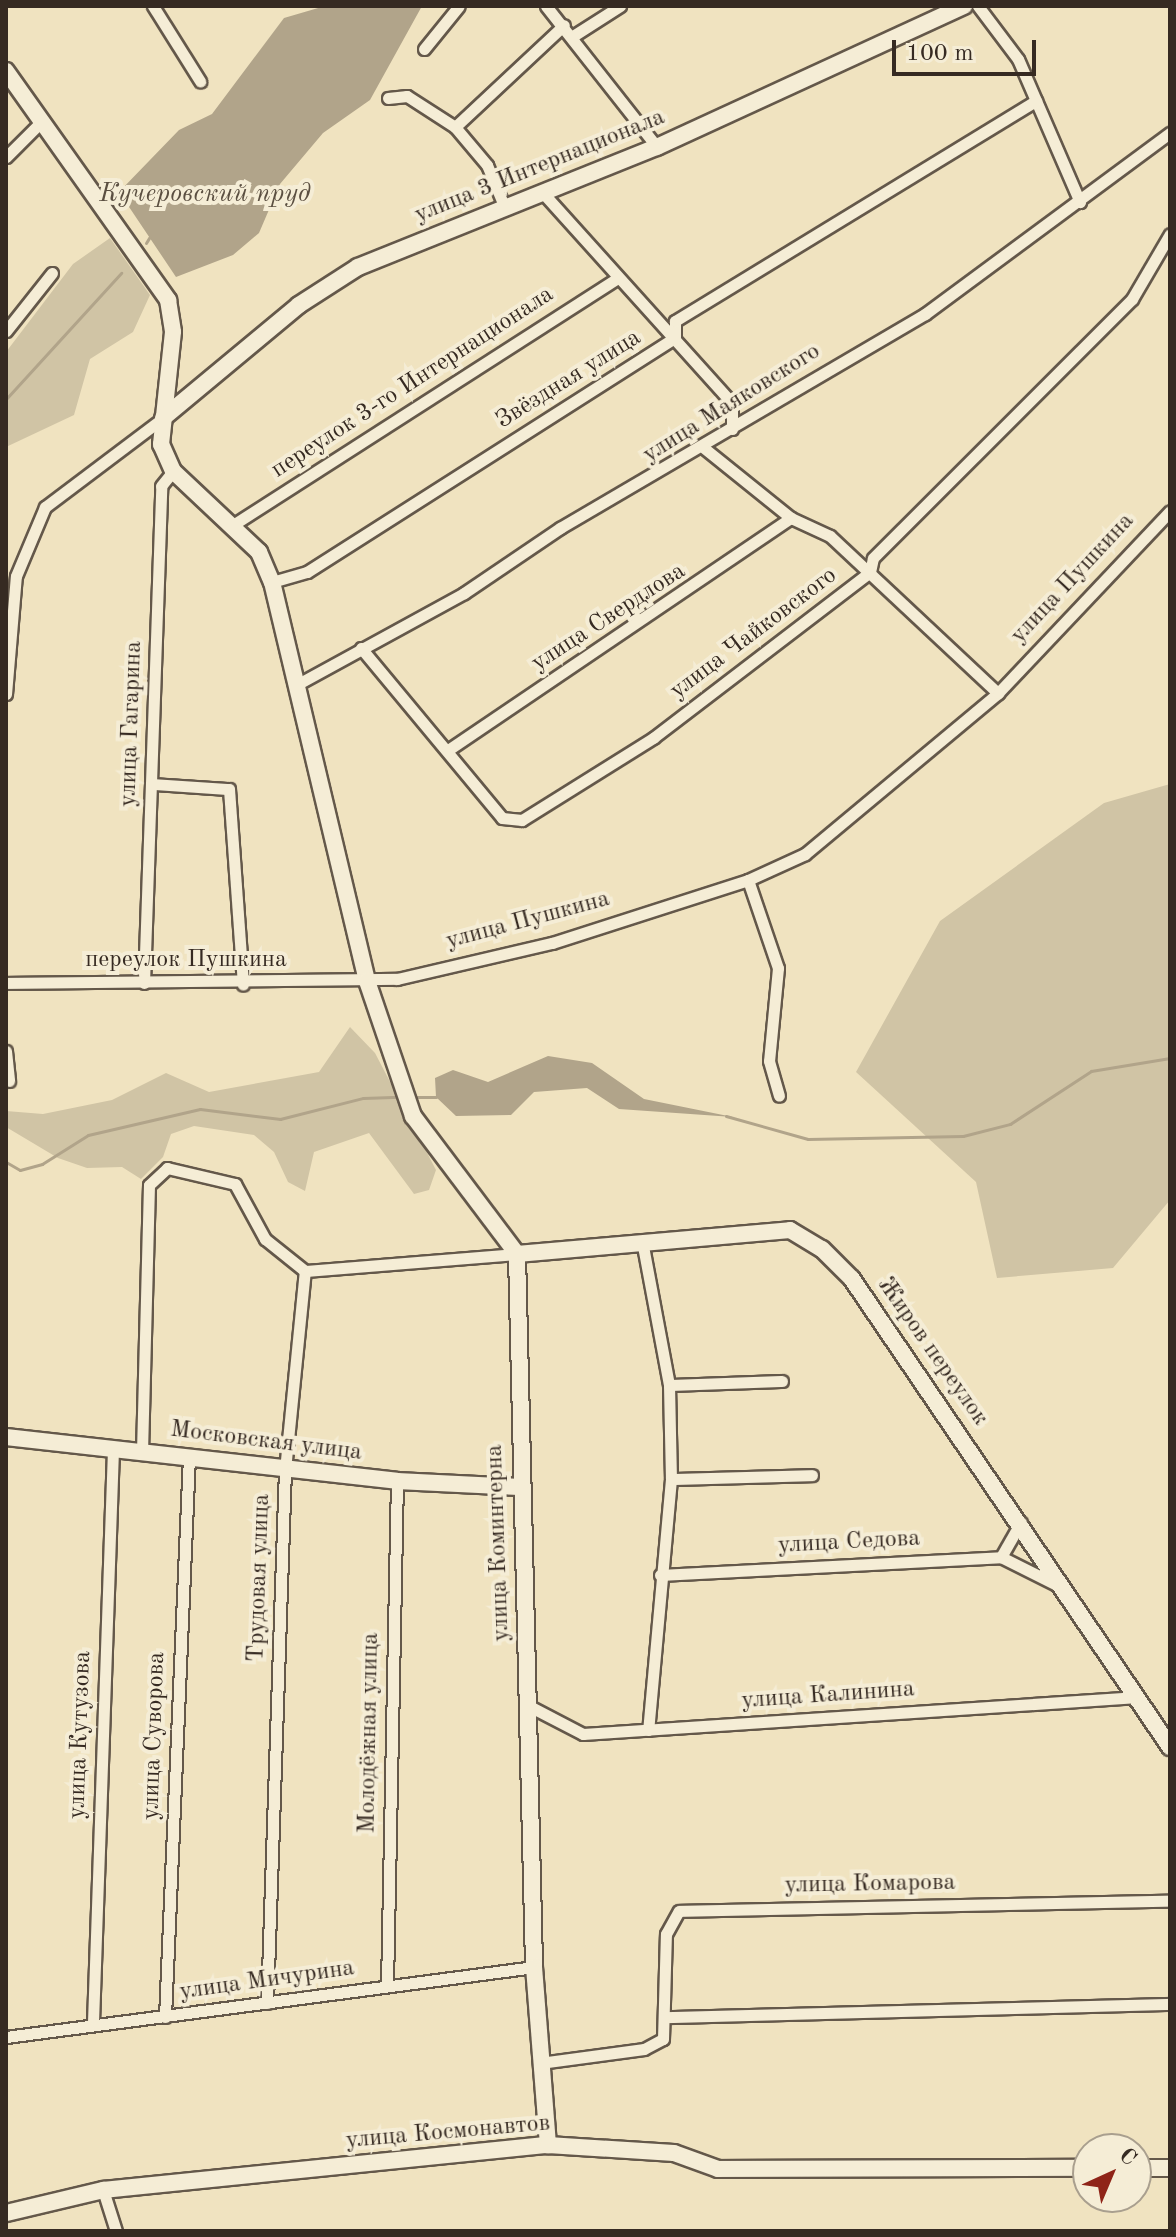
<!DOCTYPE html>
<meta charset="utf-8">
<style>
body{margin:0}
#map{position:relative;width:1176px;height:2237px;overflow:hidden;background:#f0e3c0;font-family:"Old Standard TT",serif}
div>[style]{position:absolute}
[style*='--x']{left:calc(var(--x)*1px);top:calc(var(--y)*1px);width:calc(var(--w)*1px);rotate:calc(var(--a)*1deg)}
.green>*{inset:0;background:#d0c4a5}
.water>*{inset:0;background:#b1a48a}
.stream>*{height:3px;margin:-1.5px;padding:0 1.5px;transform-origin:1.5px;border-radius:1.5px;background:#b1a48a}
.roads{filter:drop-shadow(2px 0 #64584a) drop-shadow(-2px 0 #64584a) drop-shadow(0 2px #64584a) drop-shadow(0 -2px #64584a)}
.street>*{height:11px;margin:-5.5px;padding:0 5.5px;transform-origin:5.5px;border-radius:5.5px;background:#f5edd6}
.secondary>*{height:16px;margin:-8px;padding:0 8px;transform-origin:8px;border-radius:8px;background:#f5edd6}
span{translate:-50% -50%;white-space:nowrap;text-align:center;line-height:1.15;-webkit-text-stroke:8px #f5edd6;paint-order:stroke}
.street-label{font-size:24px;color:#362a22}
.water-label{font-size:26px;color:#5b4f41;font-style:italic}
.frame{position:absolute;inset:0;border:8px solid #362a22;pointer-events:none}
.north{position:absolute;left:1072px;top:2133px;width:80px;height:80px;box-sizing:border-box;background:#f5edd6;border:2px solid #a99f8e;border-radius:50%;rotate:44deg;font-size:22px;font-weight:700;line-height:32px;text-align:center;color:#362a22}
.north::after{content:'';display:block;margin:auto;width:28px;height:36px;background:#8f2418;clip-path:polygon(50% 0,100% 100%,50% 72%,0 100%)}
.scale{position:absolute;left:892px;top:40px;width:144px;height:36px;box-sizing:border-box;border:4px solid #362a22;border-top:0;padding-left:10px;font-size:24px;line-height:28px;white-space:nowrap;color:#362a22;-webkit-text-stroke:6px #f5edd6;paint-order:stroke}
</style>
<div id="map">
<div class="green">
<i style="clip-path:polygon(110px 238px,150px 295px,133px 332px,90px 359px,74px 415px,6px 447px,6px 352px,73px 264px)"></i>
<i style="clip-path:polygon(1170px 784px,1170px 1200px,1113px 1268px,997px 1278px,976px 1182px,856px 1072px,940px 921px,1104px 803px)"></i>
<i style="clip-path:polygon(350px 1027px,375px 1053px,436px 1170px,429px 1190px,414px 1194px,369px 1133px,314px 1152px,305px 1191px,288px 1182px,274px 1152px,254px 1135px,194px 1126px,171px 1134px,163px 1157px,141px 1179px,122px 1167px,87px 1168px,58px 1158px,6px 1127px,6px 1111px,43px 1114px,112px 1100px,166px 1073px,209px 1092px,319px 1072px)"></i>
</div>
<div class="water">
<i style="clip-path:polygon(325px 6px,422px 6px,370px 100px,323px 133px,280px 184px,259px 233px,233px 255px,176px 277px,119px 192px,179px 130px,212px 114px,284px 18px)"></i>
<i style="clip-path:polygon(548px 1056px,592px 1063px,644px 1099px,733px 1117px,619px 1109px,587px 1088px,534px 1092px,511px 1115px,456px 1116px,436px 1097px,435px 1078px,453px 1070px,488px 1082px)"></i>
</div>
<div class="stream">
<i style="--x:146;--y:243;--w:6;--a:-59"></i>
<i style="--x:6;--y:399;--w:171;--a:-47.6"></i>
<i style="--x:412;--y:1097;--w:24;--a:0"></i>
<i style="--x:726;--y:1116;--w:85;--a:15.7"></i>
<i style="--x:808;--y:1139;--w:155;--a:-1.1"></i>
<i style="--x:963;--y:1136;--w:49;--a:-14.3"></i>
<i style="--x:1010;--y:1124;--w:97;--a:-33.2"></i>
<i style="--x:1091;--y:1071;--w:80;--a:-9.3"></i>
<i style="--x:6;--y:1162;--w:16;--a:30"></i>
<i style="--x:20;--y:1170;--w:23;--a:-15"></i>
<i style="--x:42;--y:1164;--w:54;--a:-32.2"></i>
<i style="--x:88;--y:1135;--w:115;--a:-13.1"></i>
<i style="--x:200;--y:1109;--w:81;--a:7.1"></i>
<i style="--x:280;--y:1119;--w:86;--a:-14.2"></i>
<i style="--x:363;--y:1098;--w:37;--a:-2"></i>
</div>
<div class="roads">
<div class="street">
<i style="--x:153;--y:6;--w:89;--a:57.9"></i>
<i style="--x:546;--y:6;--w:179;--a:51.8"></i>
<i style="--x:978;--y:6;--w:66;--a:53"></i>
<i style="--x:1018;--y:59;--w:156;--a:66.6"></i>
<i style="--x:573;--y:36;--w:56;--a:-32.6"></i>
<i style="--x:424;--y:49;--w:55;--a:-50.9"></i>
<i style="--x:388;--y:98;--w:19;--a:-6"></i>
<i style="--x:407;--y:96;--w:57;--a:32.9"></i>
<i style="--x:455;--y:127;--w:50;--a:49.9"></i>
<i style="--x:487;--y:165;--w:47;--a:67.3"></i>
<i style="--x:455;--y:127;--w:149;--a:-43.1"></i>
<i style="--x:6;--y:157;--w:49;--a:-45"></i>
<i style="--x:543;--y:193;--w:283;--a:48"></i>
<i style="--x:732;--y:403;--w:26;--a:90"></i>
<i style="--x:6;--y:331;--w:74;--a:-51.6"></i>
<i style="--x:704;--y:448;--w:112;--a:38.8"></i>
<i style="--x:791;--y:518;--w:43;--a:24.8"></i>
<i style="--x:830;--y:536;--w:230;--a:43.1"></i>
<i style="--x:233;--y:525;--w:457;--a:-32.7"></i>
<i style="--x:272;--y:582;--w:36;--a:-16"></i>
<i style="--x:307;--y:572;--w:436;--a:-32.5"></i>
<i style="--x:675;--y:338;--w:17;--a:-90"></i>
<i style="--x:675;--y:321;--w:423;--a:-31.4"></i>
<i style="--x:361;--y:648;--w:221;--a:50.3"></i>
<i style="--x:502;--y:818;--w:20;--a:6"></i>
<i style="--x:522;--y:820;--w:155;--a:-32"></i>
<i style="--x:653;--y:738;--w:273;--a:-37.4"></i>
<i style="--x:870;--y:572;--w:14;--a:-78"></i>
<i style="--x:873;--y:558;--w:366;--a:-45"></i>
<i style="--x:1132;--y:299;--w:75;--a:-59.7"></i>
<i style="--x:298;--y:684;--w:189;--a:-28.7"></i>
<i style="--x:464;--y:593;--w:116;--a:-34.1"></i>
<i style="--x:560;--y:528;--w:423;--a:-30.4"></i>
<i style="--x:925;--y:314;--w:305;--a:-36.5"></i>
<i style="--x:6;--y:694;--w:118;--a:-85.2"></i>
<i style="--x:16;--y:576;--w:75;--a:-67.2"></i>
<i style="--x:45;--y:507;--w:148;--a:-37"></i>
<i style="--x:448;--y:750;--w:414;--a:-34.1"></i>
<i style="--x:153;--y:784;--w:76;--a:3.8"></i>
<i style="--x:229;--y:789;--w:196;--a:85.9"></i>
<i style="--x:748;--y:880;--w:93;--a:71.2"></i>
<i style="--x:778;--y:968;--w:93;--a:95.5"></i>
<i style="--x:769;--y:1061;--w:36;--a:74"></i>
<i style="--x:6;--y:983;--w:391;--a:-0.6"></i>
<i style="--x:397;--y:979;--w:159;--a:-13.1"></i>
<i style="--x:552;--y:943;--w:206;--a:-17.8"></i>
<i style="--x:748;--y:880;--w:63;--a:-24.5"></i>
<i style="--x:805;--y:854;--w:251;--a:-39.8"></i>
<i style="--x:998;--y:693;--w:250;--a:-46.6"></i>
<i style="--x:144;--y:983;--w:497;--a:-88"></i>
<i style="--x:161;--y:486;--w:19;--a:-51"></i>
<i style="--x:6;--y:1051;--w:30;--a:84"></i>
<i style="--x:643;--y:1246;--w:141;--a:79.4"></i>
<i style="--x:669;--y:1385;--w:94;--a:88.8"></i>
<i style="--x:671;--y:1479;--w:252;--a:95.2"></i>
<i style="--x:305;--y:1271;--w:213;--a:-4.6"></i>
<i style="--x:669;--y:1385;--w:113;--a:-2"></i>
<i style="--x:142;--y:1452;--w:267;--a:-88.5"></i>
<i style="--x:149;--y:1185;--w:25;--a:-43"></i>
<i style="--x:167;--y:1168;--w:70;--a:13.2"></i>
<i style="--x:235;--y:1184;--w:63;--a:61.4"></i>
<i style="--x:265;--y:1239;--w:51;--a:38.7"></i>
<i style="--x:671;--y:1479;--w:141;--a:-1.6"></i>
<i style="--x:1001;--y:1557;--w:67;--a:26.6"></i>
<i style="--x:660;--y:1575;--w:341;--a:-3"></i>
<i style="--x:1001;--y:1557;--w:40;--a:-60.3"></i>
<i style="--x:529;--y:1706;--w:61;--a:27.4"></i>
<i style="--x:583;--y:1734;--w:556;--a:-3.81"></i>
<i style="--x:387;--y:1986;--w:505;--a:-88.87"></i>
<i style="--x:267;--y:2003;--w:533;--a:-88.07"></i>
<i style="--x:285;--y:1470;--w:200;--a:-84.3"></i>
<i style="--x:165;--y:2017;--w:561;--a:-87.55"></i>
<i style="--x:669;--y:2017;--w:501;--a:-1.49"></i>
<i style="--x:93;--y:2022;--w:572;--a:-88"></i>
<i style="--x:6;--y:2037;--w:533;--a:-7.55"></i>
<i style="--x:540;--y:2063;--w:105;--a:-7.7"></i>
<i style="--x:644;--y:2049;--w:21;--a:-28"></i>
<i style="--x:663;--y:2039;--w:105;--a:-88.4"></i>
<i style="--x:666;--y:1934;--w:26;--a:-61"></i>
<i style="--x:679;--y:1911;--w:491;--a:-1.2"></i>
<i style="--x:103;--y:2190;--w:43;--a:72.4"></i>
</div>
<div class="secondary">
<i style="--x:6;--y:71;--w:281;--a:54.7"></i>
<i style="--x:168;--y:300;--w:32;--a:81"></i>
<i style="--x:173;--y:332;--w:113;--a:96.1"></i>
<i style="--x:161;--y:444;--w:30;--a:66"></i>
<i style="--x:173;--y:471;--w:118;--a:43.3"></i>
<i style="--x:259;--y:552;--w:33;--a:67"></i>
<i style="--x:272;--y:582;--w:410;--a:76.6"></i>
<i style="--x:367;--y:981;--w:143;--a:71.2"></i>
<i style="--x:413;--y:1116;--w:173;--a:53"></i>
<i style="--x:517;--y:1254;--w:713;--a:88.63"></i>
<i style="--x:534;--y:1967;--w:179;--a:85.5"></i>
<i style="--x:163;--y:418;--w:177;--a:-39.7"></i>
<i style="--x:299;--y:305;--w:70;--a:-32.8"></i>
<i style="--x:358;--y:267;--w:322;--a:-21.9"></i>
<i style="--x:657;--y:147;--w:338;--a:-24.7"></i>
<i style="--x:517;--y:1254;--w:274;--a:-5"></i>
<i style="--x:790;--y:1230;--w:37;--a:31"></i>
<i style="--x:822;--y:1249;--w:42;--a:45"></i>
<i style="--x:852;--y:1279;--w:566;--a:55.8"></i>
<i style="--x:6;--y:1437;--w:393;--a:6.4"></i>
<i style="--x:397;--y:1481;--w:123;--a:2.8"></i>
<i style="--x:1136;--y:2168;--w:34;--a:0"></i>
<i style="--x:6;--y:2213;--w:100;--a:-13.3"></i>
<i style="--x:103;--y:2190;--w:447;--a:-5.8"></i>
<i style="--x:548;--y:2145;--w:126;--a:3.6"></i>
<i style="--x:674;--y:2153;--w:47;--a:20"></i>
<i style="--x:718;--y:2169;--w:370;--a:-0.2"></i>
</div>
</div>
<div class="street-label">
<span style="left:540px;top:167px;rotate:-22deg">улица 3 Интернационала</span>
<span style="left:569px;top:380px;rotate:-32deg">Звёздная улица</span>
<span style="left:413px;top:383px;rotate:-33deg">переулок 3-го Интернационала</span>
<span style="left:732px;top:404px;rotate:-32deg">улица Маяковского</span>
<span style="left:1073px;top:579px;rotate:-47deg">улица Пушкина</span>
<span style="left:609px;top:618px;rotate:-33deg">улица Свердлова</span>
<span style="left:754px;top:634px;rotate:-37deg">улица Чайковского</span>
<span style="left:132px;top:724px;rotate:-88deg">улица Гагарина</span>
<span style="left:528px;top:921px;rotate:-15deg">улица Пушкина</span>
<span style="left:186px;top:961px">переулок Пушкина</span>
<span style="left:932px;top:1352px;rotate:55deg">Жиров переулок</span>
<span style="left:266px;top:1442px;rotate:7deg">Московская улица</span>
<span style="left:499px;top:1543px;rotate:-92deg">улица Коминтерна</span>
<span style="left:849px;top:1543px;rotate:-3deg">улица Седова</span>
<span style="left:260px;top:1578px;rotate:-88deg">Трудовая улица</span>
<span style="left:828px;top:1696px;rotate:-4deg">улица Калинина</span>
<span style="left:370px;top:1733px;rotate:-89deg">Молодёжная улица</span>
<span style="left:81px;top:1735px;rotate:-88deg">улица Кутузова</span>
<span style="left:155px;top:1736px;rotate:-88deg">улица Суворова</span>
<span style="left:870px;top:1885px;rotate:-1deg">улица Комарова</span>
<span style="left:267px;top:1981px;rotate:-8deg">улица Мичурина</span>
<span style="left:448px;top:2133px;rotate:-5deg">улица Космонавтов</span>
</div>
<div class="water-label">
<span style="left:205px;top:195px">Кучеровский пруд</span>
</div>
<div class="frame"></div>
<div class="north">С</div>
<div class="scale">100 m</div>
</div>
